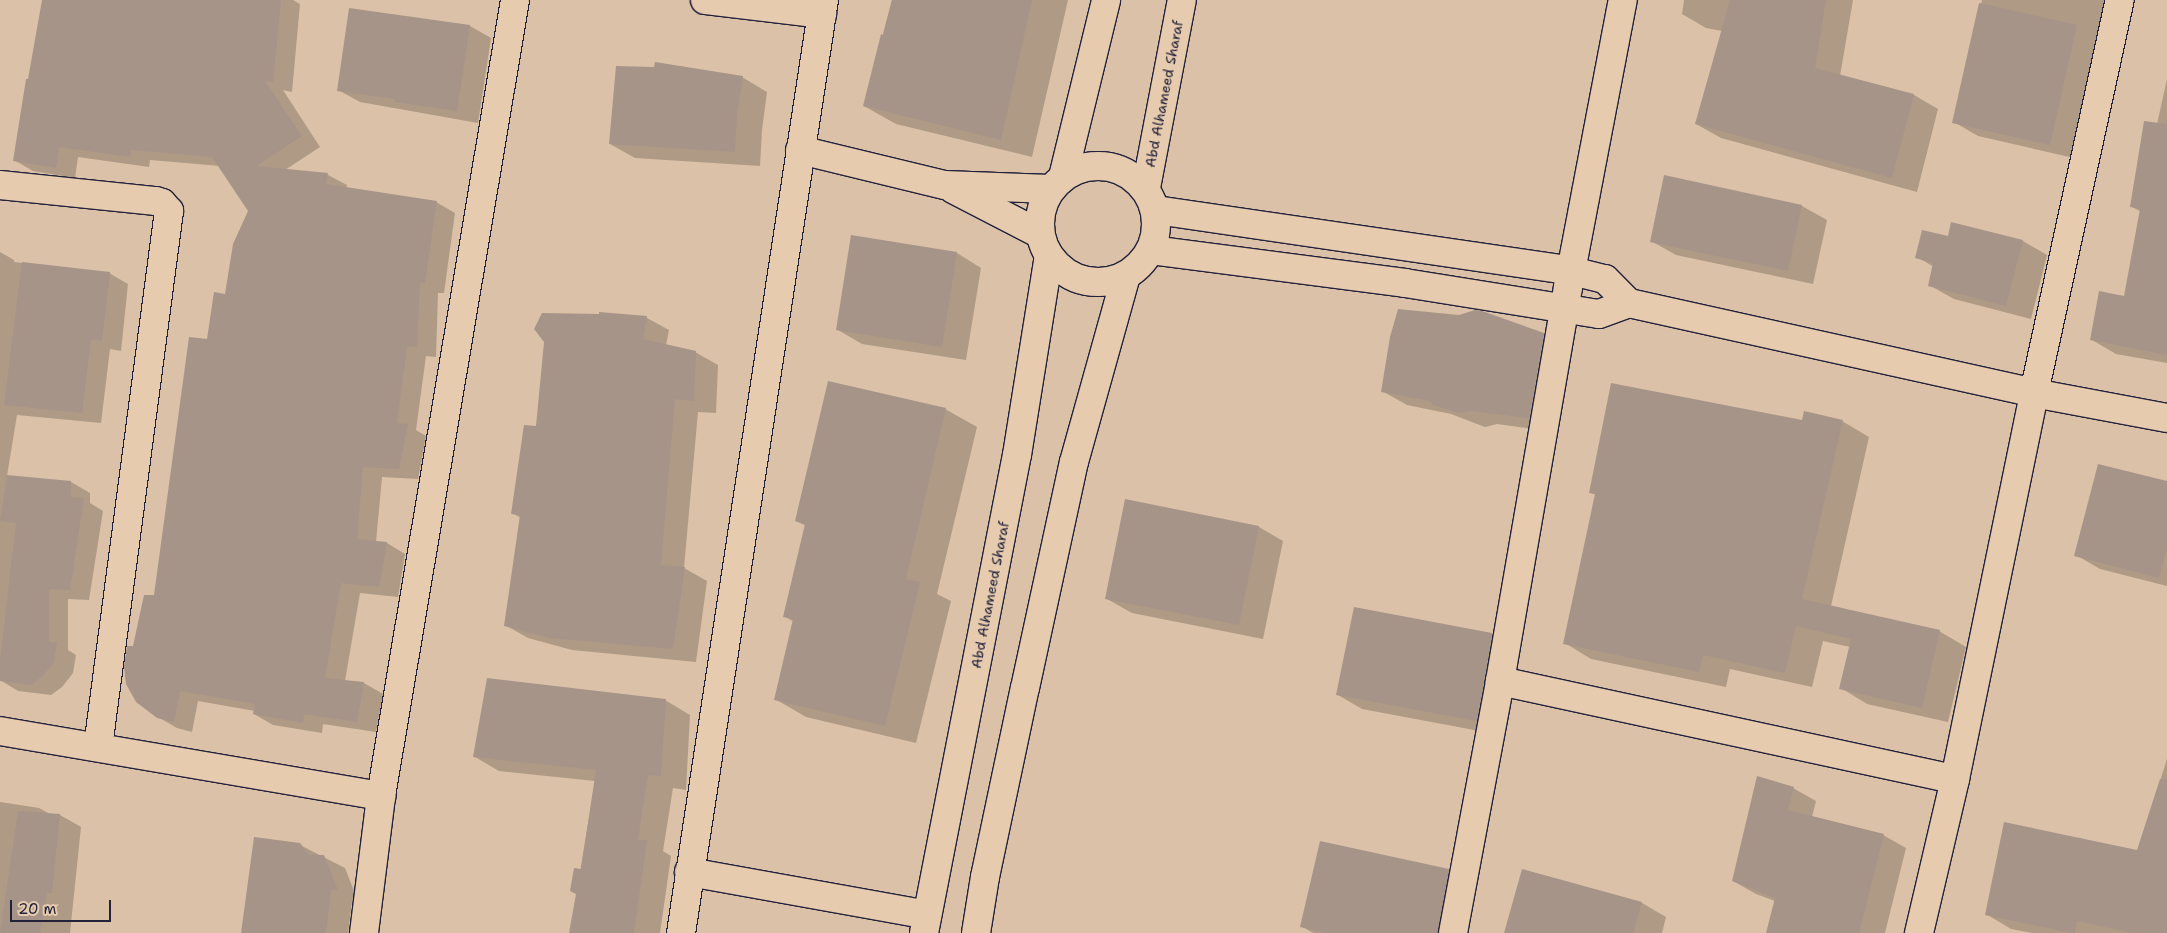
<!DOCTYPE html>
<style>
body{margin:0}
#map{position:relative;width:2167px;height:933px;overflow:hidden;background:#dbc1a7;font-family:"Shantell Sans",sans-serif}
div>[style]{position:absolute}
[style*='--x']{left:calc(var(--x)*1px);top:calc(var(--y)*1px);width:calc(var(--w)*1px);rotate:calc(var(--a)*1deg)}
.shadow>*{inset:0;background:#0003}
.building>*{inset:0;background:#a79489}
.roads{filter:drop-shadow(1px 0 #22223b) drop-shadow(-1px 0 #22223b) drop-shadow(0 1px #22223b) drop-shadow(0 -1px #22223b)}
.street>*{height:28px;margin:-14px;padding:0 14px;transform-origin:14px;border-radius:14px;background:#e7cbae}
.primary>*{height:28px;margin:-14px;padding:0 14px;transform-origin:14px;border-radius:14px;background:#e7cbae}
.primary>.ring{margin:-14px;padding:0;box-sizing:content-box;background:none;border:28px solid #e7cbae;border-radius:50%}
span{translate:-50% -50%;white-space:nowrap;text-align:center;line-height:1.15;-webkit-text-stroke:4px #e7cbae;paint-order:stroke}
.street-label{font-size:14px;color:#22223b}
.scale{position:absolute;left:10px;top:900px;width:101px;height:22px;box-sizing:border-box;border:2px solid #22223b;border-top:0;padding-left:6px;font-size:15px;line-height:18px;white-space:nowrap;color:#22223b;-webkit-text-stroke:4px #e7cbae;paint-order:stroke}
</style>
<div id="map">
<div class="shadow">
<i style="clip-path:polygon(43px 0,293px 0,300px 4px,292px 92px,283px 90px,320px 147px,285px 170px,328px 175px,347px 185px,346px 189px,436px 202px,455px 213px,444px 293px,438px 293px,436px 357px,426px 356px,416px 430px,426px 436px,418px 479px,382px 477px,376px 542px,387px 543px,405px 554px,398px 597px,360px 593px,345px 681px,364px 683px,383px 694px,376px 732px,323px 724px,322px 733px,273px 725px,254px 714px,255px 711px,198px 701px,192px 732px,177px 728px,158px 717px,134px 648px,155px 596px,208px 340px,226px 295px,249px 210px,220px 166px,150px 160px,149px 167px,78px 157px,75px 178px,33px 171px,14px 160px)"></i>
<i style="clip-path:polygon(892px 0,1068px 0,1032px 157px,896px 124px,864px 106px)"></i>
<i style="clip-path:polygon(1684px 0,1853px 0,1840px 76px,1914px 95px,1938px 109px,1917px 192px,1721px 138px,1696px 124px,1722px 31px,1706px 28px,1682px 14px)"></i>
<i style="clip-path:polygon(1982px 0,2118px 0,2074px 158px,1978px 136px,1954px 122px)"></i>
<i style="clip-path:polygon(470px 26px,491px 38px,478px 123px,360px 102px,338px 90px)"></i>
<i style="clip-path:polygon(742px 77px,767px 92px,762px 130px,760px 166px,635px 158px,610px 144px)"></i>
<i style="clip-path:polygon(2167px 79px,2167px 363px,2116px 354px,2092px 340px,2125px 297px,2141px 212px,2131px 206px,2157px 124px)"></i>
<i style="clip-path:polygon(1665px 176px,1802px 206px,1827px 220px,1813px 284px,1676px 255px,1651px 241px)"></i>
<i style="clip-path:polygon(1949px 237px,2023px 241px,2047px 255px,2031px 319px,1954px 299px,1929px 285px,1934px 267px,1917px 257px)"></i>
<i style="clip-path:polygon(0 252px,14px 260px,14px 262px,109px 273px,128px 284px,121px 351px,110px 349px,101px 423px,17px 415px,7px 476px,71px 482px,90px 493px,90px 503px,103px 511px,89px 600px,68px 599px,68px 650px,76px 655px,73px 673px,62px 687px,51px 695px,18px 691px,0 680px)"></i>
<i style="clip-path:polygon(957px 253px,981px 268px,966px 360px,862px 344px,838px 330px)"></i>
<i style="clip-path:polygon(600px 313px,647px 318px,669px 330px,666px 345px,695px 352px,718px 365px,716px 413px,698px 412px,684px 568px,707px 581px,696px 662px,572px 650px,528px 638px,505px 625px,521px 518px,512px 513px,538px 427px)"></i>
<i style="clip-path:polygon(1544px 334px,1568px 348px,1554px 432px,1497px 424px,1485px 427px,1451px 414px,1407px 405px,1382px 391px)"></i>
<i style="clip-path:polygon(945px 409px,977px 427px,937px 594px,951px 601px,916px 743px,806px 717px,775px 699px,794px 622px,784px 616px,806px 526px,796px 521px)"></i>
<i style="clip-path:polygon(1842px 421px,1869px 437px,1831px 606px,1939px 631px,1966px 647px,1948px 722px,1867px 704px,1841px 688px,1850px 647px,1823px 641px,1812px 687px,1730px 669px,1726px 687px,1591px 659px,1565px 643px,1596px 495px,1590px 492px,1803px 422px)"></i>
<i style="clip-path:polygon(2167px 482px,2167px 586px,2100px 569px,2076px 555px)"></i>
<i style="clip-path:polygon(1259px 527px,1283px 541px,1263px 639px,1132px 613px,1107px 599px)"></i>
<i style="clip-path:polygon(1355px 608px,1492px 634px,1517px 648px,1501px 735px,1362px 709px,1338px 695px)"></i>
<i style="clip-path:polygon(665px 700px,690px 715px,686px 790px,673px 788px,663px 851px,671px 856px,660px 933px,570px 933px,595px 781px,499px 771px,475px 757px)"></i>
<i style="clip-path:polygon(2167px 759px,2167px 933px,2032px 933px,2011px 929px,1986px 914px,2138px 851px)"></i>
<i style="clip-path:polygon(1793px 788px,1816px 801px,1812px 817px,1883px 835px,1906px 848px,1885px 933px,1767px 933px,1775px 901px,1756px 894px,1733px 881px)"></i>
<i style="clip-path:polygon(0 802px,39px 808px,50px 814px,60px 815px,81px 827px,70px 933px,0 933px)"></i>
<i style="clip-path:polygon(300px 845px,345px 868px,358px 901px,352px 901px,348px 933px,242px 933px)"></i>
<i style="clip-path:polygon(1449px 870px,1473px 885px,1464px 933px,1313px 933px,1301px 926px)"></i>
<i style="clip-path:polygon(1642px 903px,1666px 917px,1662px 933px,1505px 933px)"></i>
</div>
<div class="building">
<i style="clip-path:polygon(42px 0,281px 0,273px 82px,265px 81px,302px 136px,256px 166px,328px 173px,326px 184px,437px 201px,425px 283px,420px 283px,417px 347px,407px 346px,397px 423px,408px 424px,399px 469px,363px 467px,357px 539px,387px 542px,379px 587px,341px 583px,325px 678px,364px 682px,357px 722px,304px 714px,303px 723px,253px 714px,255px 704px,180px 691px,174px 722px,157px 718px,136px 702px,126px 684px,124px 666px,127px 646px,133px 646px,144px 595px,154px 595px,189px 337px,207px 339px,214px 292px,225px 294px,233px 244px,248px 211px,212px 157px,131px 150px,130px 157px,59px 147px,56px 168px,13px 161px,26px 79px,28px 79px)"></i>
<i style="clip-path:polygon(892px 0,1032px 0,1001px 140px,863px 106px,881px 34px,883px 35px)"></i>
<i style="clip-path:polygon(1730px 0,1826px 0,1815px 68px,1914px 94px,1892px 178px,1695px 124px)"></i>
<i style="clip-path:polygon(1979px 3px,2077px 25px,2050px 145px,1952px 123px)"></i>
<i style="clip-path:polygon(349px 8px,470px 25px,457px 111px,395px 102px,395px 99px,337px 91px)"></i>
<i style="clip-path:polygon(655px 62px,743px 76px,737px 115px,735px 152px,609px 144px,616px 66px,654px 67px)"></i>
<i style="clip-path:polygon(2144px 121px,2167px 124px,2167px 355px,2090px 340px,2099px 291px,2124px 296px,2140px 209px,2130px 207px)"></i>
<i style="clip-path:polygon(1664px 175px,1802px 205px,1788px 271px,1650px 242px)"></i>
<i style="clip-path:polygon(1951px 222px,2023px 240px,2006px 306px,1928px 286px,1933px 263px,1915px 258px,1922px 230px,1948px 236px)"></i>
<i style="clip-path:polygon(851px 235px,957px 252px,942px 347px,836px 330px)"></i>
<i style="clip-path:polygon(22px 262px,110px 272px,102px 341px,91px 339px,82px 413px,4px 405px)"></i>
<i style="clip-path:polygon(1398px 309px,1459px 315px,1475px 310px,1482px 311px,1544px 333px,1529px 418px,1471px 411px,1459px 413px,1433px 405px,1430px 401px,1381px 392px,1390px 337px)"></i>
<i style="clip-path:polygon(599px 312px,647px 316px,643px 339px,696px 351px,694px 401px,675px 399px,661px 565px,685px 567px,673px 649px,549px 638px,504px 626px,520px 515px,511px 514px,524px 425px,536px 426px,544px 342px,534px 329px,542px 313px,599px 314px)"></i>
<i style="clip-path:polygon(828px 381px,946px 408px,906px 579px,920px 582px,885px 726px,774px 700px,793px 619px,783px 617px,805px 524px,795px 521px)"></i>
<i style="clip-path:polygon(1611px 383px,1802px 420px,1804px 411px,1843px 420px,1802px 599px,1940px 630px,1922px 708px,1839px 689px,1851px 639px,1796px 626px,1785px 673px,1703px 655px,1699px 672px,1563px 644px,1595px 494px,1589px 493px)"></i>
<i style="clip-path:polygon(2098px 464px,2167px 481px,2167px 547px,2159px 578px,2074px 556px)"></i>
<i style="clip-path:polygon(7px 475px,71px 481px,71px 497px,84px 498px,70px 590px,49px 589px,49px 642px,57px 642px,54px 662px,43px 676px,31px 685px,0 681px,0 661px,16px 523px,0 521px)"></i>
<i style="clip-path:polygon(1125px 499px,1259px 526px,1239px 625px,1105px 599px)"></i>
<i style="clip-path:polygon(1354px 607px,1492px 633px,1477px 721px,1336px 695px)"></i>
<i style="clip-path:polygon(487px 678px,666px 699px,661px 776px,648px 775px,638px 840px,647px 840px,634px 933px,569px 933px,576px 894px,570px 891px,574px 868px,581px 869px,596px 770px,473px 757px)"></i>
<i style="clip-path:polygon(1757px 776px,1794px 787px,1788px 810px,1884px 834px,1859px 933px,1766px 933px,1775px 898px,1732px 881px)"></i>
<i style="clip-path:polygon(2160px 779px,2167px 780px,2167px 933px,2132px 933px,2077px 921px,2075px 933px,2071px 933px,1985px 915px,2004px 822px,2137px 850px)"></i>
<i style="clip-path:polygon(18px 811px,60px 814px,52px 893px,47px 893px,40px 933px,0 933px)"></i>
<i style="clip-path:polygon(254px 837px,300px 843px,309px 855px,324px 855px,338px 890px,331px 890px,326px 933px,241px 933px)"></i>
<i style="clip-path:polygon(1320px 841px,1449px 869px,1438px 933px,1326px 933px,1300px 927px)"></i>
<i style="clip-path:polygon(1522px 869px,1642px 902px,1633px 933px,1504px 933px)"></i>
</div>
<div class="roads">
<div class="street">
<i style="--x:705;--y:0;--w:118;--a:6.8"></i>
<i style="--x:800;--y:150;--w:149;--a:13.6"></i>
<i style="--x:945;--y:185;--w:105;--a:2.2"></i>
<i style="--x:0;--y:185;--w:157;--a:5.9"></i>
<i style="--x:156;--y:201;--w:6;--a:18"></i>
<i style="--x:162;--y:203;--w:11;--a:49"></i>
<i style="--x:169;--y:211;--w:541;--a:97.55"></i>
<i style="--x:953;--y:189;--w:98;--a:27.3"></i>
<i style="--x:1156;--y:210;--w:420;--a:8.3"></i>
<i style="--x:1572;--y:271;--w:34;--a:14"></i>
<i style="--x:1605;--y:279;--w:34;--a:45"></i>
<i style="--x:1151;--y:250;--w:256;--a:7.4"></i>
<i style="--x:1405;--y:283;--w:196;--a:9.1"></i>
<i style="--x:1599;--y:314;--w:32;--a:-20"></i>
<i style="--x:1629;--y:303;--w:415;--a:12.5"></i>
<i style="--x:2034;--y:393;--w:135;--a:10.6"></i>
<i style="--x:1500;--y:681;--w:465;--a:12.2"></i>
<i style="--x:0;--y:731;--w:387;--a:9.7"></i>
<i style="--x:689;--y:872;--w:242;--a:10.2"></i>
<i style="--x:364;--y:933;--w:138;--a:-82.9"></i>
<i style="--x:381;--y:796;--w:807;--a:-80.44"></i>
<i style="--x:681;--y:933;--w:944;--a:-81.29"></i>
<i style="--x:1453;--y:933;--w:256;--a:-79.4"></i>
<i style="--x:1500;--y:681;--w:400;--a:-80.2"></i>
<i style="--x:1568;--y:287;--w:292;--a:-79.2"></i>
<i style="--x:1919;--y:933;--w:158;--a:-76.8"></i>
<i style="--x:1955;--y:779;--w:394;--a:-78.4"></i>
<i style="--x:2034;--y:393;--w:402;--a:-77.7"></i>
</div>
<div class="primary">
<i class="ring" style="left:1040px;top:166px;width:88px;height:88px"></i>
<i style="--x:1063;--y:177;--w:182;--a:-76.3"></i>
<i style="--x:1146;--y:188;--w:191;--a:-79.2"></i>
<i style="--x:924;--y:933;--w:487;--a:-79"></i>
<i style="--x:1017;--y:455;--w:202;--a:-80.9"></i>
<i style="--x:976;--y:933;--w:57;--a:-80.9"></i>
<i style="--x:985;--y:877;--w:193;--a:-78.1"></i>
<i style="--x:1025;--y:688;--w:231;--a:-77.8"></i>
<i style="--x:1074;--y:462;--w:193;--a:-74.4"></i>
</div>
</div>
<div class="street-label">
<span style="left:1164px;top:94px;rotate:-79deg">Abd Alhameed Sharaf</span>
<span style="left:990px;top:595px;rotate:-79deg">Abd Alhameed Sharaf</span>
</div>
<div class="scale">20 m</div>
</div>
